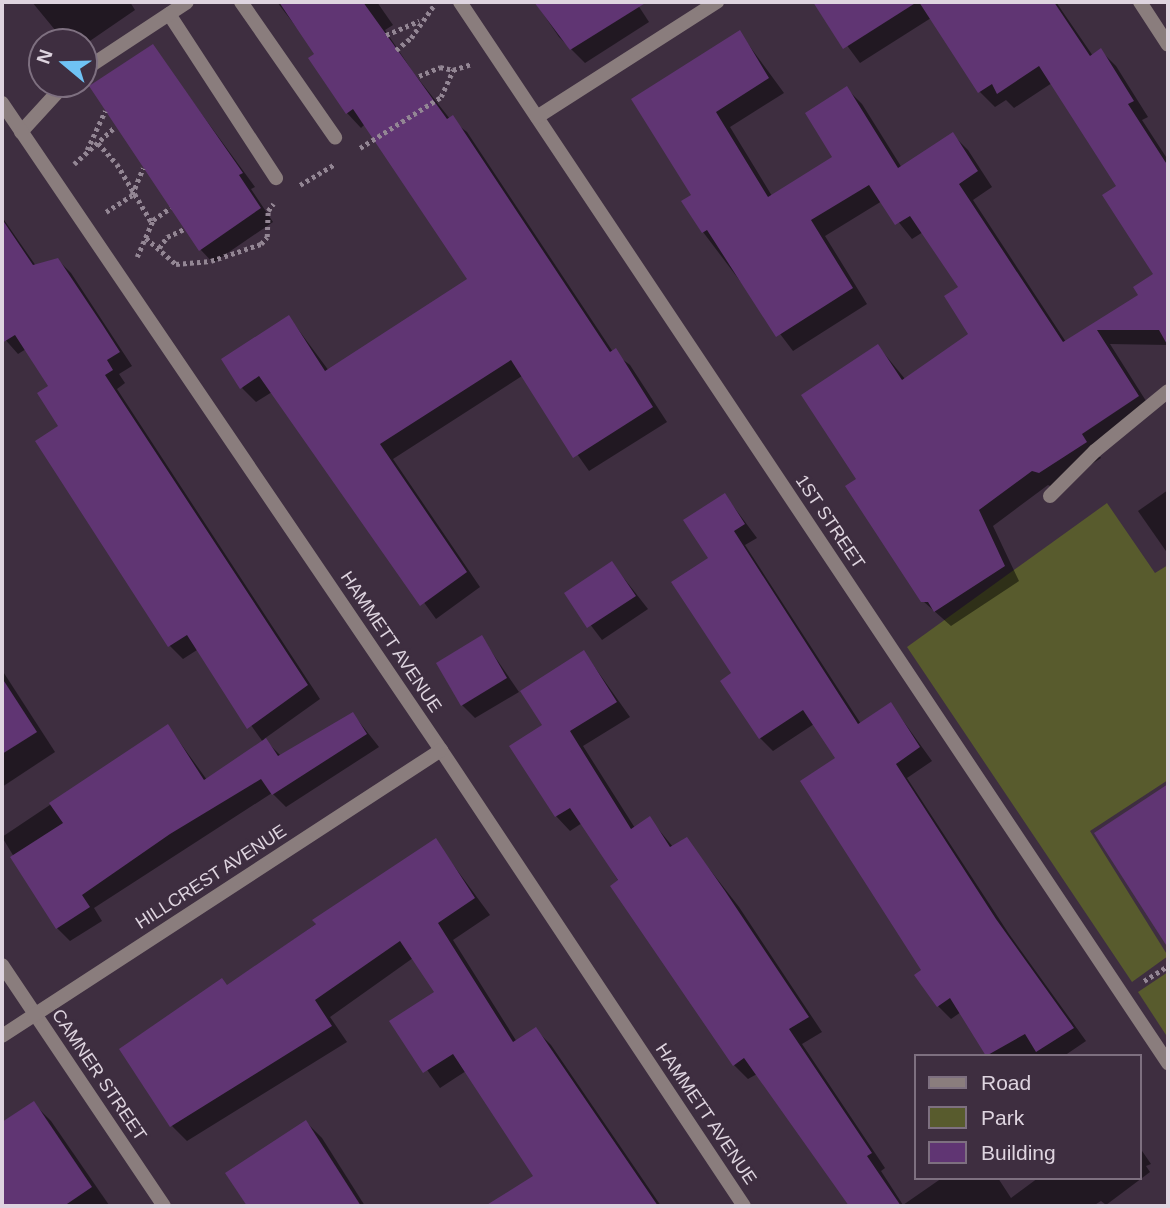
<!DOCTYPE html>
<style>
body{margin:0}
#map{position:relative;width:1170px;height:1208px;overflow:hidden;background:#3e2e40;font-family:Helvetica,sans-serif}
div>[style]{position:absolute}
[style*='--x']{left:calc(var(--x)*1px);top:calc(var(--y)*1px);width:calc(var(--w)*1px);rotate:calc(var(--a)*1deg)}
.green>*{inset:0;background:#585b2d}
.shadow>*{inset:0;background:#0007}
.building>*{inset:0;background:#603573}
.path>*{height:4.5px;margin-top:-2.25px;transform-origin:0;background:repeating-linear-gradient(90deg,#938694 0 3.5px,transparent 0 7px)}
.lane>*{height:14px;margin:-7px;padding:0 7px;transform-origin:7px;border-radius:7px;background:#8a7d7d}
.street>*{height:14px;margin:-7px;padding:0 7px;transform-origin:7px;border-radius:7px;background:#8a7d7d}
span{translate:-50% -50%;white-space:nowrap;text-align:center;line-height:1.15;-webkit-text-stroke:5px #3e2e40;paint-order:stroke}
.street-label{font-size:18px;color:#ded4df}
.frame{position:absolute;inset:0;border:4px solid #ded4df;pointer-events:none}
.legend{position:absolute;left:914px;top:1054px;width:228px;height:126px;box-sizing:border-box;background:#3e2e40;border:2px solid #7e7080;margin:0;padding:9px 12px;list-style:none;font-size:21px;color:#ded4df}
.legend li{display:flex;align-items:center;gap:14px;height:35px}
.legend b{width:35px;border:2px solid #7e7080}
.north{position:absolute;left:28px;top:28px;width:70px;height:70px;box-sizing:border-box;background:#3e2e40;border:2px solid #7e7080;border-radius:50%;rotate:289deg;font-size:19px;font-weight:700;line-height:28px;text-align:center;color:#ded4df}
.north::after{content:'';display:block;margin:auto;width:24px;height:32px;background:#6fc2f4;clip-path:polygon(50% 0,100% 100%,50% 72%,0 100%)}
</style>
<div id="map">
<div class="green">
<i style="clip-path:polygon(1107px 503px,1155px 573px,1168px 565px,1168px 780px,1090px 831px,1168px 956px,1132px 982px,907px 647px)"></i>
<i style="clip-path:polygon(1168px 972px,1168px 1038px,1138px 992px)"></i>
</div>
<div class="shadow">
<i style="clip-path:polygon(32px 2px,130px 2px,135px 10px,84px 45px,65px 33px,60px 36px)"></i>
<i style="clip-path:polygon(277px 2px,377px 2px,393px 25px,385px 30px,413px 72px,450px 119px,467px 132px,613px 352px,630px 365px,667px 422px,589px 471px,522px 376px,393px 459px,480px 587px,436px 619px,272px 392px,256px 402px,242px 388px,289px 317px,329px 371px,469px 279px,365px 124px,361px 128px,347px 113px,317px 54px)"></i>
<i style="clip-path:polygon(535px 2px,636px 2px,649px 22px,585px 63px,559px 37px)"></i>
<i style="clip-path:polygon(823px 2px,1056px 2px,1093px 56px,1101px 51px,1116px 66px,1148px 117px,1142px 120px,1168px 160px,1168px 345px,1110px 344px,1153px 412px,1096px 450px,1101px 458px,1055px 488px,1048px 485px,993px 526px,1019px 581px,951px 626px,923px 601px,858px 480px,878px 346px,905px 379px,970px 334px,960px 287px,923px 232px,912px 239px,882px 201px,825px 236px,867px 304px,793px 351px,703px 232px,693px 195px,634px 100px,740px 33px,784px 93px,730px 127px,772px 196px,835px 158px,846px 88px,862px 104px,902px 168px,953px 135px,968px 150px,992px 187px,973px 200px,1066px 342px,1140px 296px,1156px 274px,1119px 187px,1052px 83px,1014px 108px,1006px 100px,995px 107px,980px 92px,931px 18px,860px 63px,817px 5px)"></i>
<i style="clip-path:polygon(152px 46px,255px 187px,251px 189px,273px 222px,213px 263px,200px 249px)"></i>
<i style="clip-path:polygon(2px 217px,36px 266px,58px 260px,71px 273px,132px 366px,119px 374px,125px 383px,117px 389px,320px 699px,264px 739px,281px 756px,353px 714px,379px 747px,286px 807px,272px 793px,94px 908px,102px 921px,70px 941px,57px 928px,2px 837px,168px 726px,207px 780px,263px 742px,197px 650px,183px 659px,170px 646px,61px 427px,51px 386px,26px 349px,18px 354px,2px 336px)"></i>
<i style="clip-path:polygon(1168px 490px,1168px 554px,1138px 511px)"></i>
<i style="clip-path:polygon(725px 495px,757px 538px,745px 545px,861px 724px,891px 704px,932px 761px,907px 778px,1009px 934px,1086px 1041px,1064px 1056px,989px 1056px,961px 1012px,951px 1019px,938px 1006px,917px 975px,923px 971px,838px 758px,814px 724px,773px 751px,760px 738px,733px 674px,710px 559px)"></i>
<i style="clip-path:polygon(612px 563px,648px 609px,602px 640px,567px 594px)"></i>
<i style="clip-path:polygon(482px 638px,519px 692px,475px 718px,462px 705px)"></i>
<i style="clip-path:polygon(584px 652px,630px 717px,583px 746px,635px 828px,650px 819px,673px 847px,686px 839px,739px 907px,822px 1032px,802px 1044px,885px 1168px,881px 1171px,903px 1205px,942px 1178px,998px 1178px,1011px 1198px,1038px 1178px,1140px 1178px,1140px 1148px,1151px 1164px,1146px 1166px,1150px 1172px,1106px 1205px,1101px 1201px,1093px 1206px,851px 1206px,757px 1074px,748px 1079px,734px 1065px,582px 823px,570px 831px,556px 816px,544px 726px)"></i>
<i style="clip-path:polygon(2px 670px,55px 752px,2px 787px)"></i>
<i style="clip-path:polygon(1168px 786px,1168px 945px,1096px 834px)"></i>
<i style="clip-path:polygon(435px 840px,490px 915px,453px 940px,517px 1042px,535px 1029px,551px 1045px,661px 1206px,488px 1206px,536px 1176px,466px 1071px,440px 1088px,392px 1021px,436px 992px,413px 958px,330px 1017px,347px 1042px,187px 1141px,172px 1126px,228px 986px)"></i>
<i style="clip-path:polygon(33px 1103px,51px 1121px,109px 1205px,2px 1206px,2px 1125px)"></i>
<i style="clip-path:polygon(306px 1122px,322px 1138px,365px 1206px,250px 1206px,228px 1173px)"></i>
</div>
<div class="building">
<i style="clip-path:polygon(279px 2px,363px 2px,447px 119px,453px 115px,610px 352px,616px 348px,653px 407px,573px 458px,511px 360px,380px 444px,467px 572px,420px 606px,259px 376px,240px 389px,221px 359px,289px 315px,325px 371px,467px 279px,353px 109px,346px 114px,308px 58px,314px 54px)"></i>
<i style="clip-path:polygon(534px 2px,647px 2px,570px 50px)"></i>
<i style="clip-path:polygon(813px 2px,917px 2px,843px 49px)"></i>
<i style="clip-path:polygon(919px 2px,1054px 2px,1090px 56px,1101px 48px,1134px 101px,1128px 104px,1168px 166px,1168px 346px,1159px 330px,1097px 330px,1139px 396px,1082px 434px,1087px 442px,1039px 473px,1032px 471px,979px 510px,1005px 566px,934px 612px,928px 602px,921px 602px,845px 486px,856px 479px,801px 395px,878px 344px,902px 380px,968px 334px,944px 296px,958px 287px,910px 216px,895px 225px,869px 185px,811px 220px,853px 288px,776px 337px,707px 230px,702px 233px,681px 201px,691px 195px,631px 99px,740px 30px,769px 78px,716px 112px,768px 197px,832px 157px,805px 113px,847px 86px,898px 168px,953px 132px,978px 171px,959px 184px,1063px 342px,1138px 295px,1133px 287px,1153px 274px,1102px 195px,1116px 186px,1039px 66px,997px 94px,992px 84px,978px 93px)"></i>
<i style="clip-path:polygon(153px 44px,243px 173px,239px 175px,261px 208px,199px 251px,89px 86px)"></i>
<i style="clip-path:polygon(2px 219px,33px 265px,58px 258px,102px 324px,120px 352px,107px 360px,113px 370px,105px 375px,308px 685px,247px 729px,187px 635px,168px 647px,35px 441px,58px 426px,37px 393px,48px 386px,15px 335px,2px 343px)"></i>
<i style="clip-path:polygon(725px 493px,745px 524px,734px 531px,858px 724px,891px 702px,920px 747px,896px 764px,996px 919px,1074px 1028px,1036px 1052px,1025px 1034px,986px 1056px,950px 998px,937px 1007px,914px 975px,921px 970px,800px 781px,835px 758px,803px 710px,759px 739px,720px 681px,731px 673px,671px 582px,708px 558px,683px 520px)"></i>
<i style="clip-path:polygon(612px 561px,636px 596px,587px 628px,564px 593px)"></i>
<i style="clip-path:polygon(482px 635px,507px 678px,461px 706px,436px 663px)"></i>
<i style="clip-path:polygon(584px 650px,617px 702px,570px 731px,631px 829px,650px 816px,670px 847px,687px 837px,725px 891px,809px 1017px,789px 1029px,872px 1153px,867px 1156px,901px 1206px,849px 1206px,744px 1058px,733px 1066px,610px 886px,618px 880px,570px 808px,555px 817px,509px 746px,542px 725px,520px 691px)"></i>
<i style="clip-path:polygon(2px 678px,37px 732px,2px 754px)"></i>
<i style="clip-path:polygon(353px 712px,367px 734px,272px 795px,261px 779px,170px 834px,82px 895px,90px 907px,56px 929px,10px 857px,63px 823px,49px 803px,168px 724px,204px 780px,266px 738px,278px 756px)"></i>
<i style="clip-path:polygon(1168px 784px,1168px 948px,1094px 833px)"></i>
<i style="clip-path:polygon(436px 838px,475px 898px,438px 923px,513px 1042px,536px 1027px,658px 1206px,485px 1206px,533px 1176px,453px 1054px,423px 1073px,389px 1021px,434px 992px,400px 941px,315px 1000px,332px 1026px,170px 1127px,119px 1049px,222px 978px,227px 985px,316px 924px,312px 920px)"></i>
<i style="clip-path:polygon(34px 1101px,92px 1187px,64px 1206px,2px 1206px,2px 1122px)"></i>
<i style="clip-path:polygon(306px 1120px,361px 1206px,247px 1206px,225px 1173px)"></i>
</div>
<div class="path">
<i style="--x:386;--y:35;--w:36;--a:-23"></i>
<i style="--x:396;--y:50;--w:19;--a:-39"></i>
<i style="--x:411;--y:38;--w:40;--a:-55.1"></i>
<i style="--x:419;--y:76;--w:23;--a:-23"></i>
<i style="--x:440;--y:67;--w:13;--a:13"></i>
<i style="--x:98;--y:143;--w:28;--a:48"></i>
<i style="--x:117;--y:164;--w:69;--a:59.3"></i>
<i style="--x:360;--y:148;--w:96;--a:-32.2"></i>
<i style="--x:441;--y:97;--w:30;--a:-66"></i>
<i style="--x:453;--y:70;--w:19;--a:-18"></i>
<i style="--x:87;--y:150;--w:43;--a:-65.2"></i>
<i style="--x:74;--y:164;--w:55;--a:-42.1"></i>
<i style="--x:300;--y:185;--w:41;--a:-31"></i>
<i style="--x:106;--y:212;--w:31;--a:-33"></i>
<i style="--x:132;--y:195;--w:29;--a:-68"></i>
<i style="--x:146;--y:238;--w:40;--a:41"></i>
<i style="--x:176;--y:264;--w:35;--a:-5"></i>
<i style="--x:211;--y:261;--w:53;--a:-18.8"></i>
<i style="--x:261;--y:244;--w:9;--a:-49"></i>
<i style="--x:267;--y:237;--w:26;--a:-88"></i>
<i style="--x:268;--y:211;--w:9;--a:-54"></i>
<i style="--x:159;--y:248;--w:14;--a:-54"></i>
<i style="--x:167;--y:237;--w:19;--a:-25"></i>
<i style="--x:137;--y:257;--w:40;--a:-66.6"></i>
<i style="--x:153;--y:220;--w:21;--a:-35"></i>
<i style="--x:1144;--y:981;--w:28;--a:-32"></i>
</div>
<div class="lane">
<i style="--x:241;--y:2;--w:165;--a:55.2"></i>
<i style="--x:169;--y:14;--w:196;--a:56.9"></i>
<i style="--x:84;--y:70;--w:123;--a:-33.4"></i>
<i style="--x:21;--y:132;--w:65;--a:-47.5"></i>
<i style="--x:1050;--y:496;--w:64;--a:-45"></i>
<i style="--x:1095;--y:451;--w:94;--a:-39.4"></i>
</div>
<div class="street">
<i style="--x:460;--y:2;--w:1276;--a:56.29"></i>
<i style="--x:1140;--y:2;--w:51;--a:56.9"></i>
<i style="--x:2;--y:103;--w:782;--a:55.84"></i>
<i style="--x:441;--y:750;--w:547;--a:56.4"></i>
<i style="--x:537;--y:117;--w:214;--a:-32.6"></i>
<i style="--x:2;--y:965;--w:290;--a:56.1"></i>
<i style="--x:2;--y:1036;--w:524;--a:-33.08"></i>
</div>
<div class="street-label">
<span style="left:830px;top:522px;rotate:56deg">1ST STREET</span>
<span style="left:391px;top:642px;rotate:56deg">HAMMETT AVENUE</span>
<span style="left:211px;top:877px;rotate:-33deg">HILLCREST AVENUE</span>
<span style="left:99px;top:1075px;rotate:56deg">CAMNER STREET</span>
<span style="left:706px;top:1114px;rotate:56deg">HAMMETT AVENUE</span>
</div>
<div class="frame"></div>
<ul class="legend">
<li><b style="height:9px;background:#8a7d7d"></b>Road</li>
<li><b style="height:19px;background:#585b2d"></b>Park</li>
<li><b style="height:19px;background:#603573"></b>Building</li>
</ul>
<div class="north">N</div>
</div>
